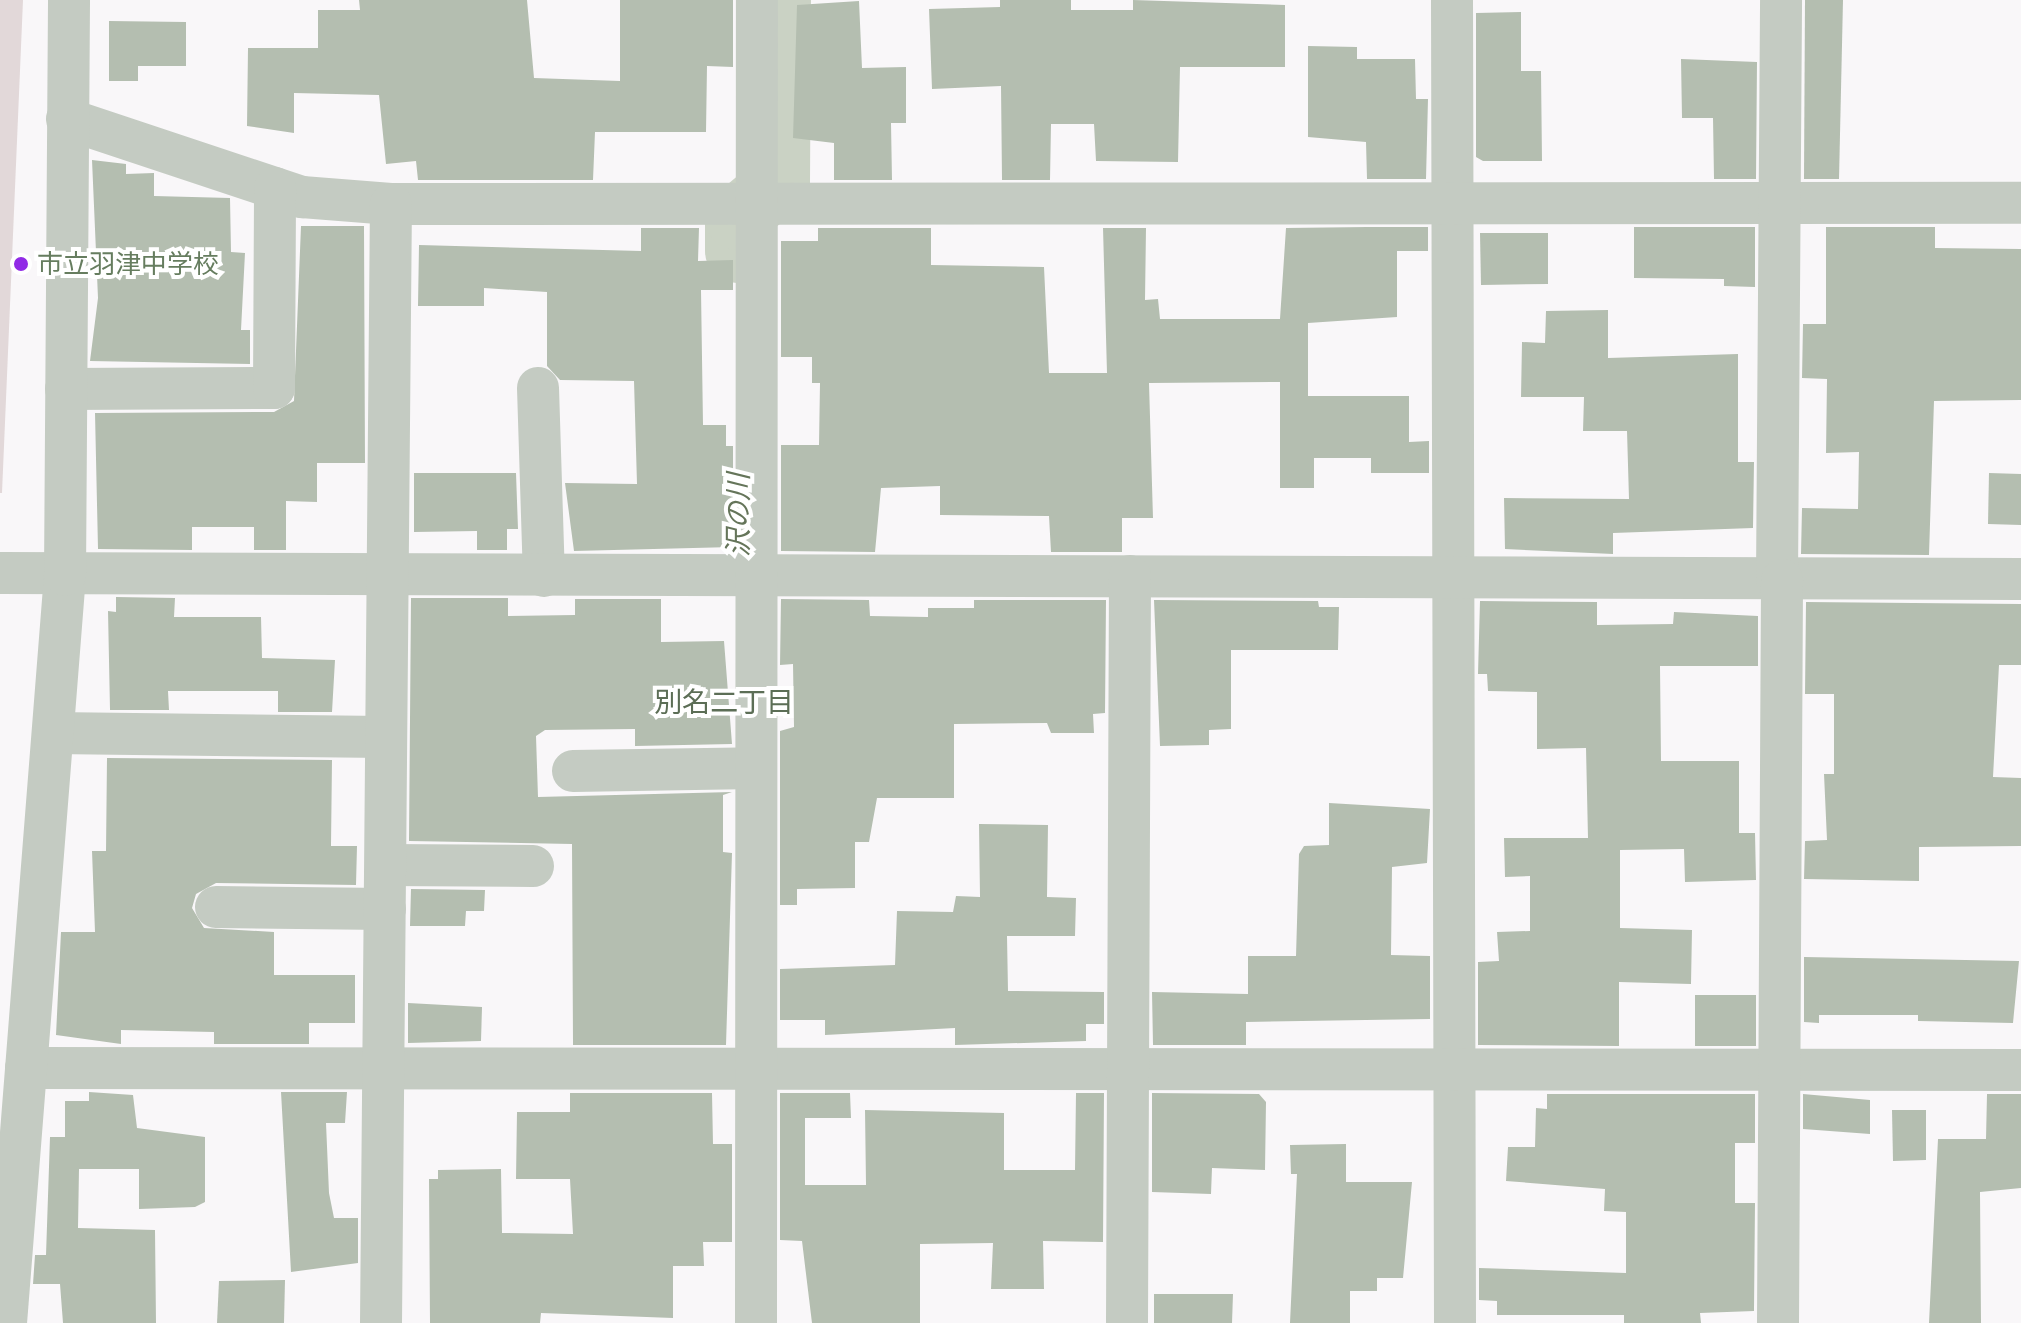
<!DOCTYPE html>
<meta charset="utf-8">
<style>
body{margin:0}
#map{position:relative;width:2021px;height:1323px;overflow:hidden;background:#f9f7f9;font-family:"Noto Sans","Noto Sans JP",sans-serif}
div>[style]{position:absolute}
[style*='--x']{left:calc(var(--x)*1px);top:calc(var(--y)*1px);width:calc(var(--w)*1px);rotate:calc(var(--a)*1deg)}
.green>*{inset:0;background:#e2d8d9}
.river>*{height:64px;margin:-32px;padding:0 32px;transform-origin:32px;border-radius:32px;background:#cad2c4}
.building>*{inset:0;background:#b4beb0}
.street>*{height:42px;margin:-21px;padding:0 21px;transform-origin:21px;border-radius:21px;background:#c4cbc2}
.dots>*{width:22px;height:22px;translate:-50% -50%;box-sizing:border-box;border:4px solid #fff;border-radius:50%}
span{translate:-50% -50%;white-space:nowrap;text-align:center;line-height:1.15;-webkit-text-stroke:8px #fff;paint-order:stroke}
.poi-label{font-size:26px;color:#667d5f}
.left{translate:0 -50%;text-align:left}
.water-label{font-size:28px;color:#65755a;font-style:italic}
.neighbourhood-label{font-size:28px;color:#5c6e56}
</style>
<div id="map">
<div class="green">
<i style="clip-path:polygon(0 0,23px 0,2px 493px,0 493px)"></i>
</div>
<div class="river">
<i style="--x:737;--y:251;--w:33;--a:-90"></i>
<i style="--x:737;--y:218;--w:53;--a:-39.7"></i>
<i style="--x:778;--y:184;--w:184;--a:-89.7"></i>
</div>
<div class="building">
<i style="clip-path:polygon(359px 0,527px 0,534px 78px,620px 81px,620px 0,733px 0,733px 67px,707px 66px,706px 132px,595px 132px,593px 180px,418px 180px,416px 161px,386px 164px,379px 95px,294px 93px,294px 133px,247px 126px,248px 48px,318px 48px,318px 10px,360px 10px)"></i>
<i style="clip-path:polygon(1000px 0,1071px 0,1071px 10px,1133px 10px,1133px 0,1285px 5px,1285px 67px,1180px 67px,1178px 162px,1096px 161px,1094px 124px,1051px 124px,1050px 180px,1002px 180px,1001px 86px,932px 89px,929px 9px,1000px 7px)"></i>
<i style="clip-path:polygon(1805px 0,1843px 0,1839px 179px,1804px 179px)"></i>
<i style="clip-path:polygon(859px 1px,862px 68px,906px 67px,906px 123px,891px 123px,892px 180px,834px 180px,834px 143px,793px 138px,797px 5px)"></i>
<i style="clip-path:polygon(1521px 12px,1521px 71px,1541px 71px,1542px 161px,1483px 161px,1476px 157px,1476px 13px)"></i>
<i style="clip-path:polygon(109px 21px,186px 22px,186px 66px,138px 66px,138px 81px,109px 81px)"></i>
<i style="clip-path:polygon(1308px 46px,1357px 47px,1357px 59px,1415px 59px,1416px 99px,1428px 99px,1426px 179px,1367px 179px,1366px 142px,1308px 137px)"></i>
<i style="clip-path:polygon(1681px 59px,1757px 62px,1756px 179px,1714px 179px,1713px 118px,1682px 118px)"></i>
<i style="clip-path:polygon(92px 160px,126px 164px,126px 174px,154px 173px,154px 196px,230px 198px,231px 252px,245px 253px,241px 330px,250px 330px,250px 364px,90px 361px,98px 298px)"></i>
<i style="clip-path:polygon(301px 226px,364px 226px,365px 463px,317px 463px,317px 502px,286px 501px,286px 550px,254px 550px,254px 527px,192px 527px,192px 550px,98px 549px,95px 413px,274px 412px,294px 401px)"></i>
<i style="clip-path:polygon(1367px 227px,1428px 227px,1428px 251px,1397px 251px,1397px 317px,1308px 323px,1308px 396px,1409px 396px,1409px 442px,1429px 441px,1429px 473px,1371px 473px,1371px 458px,1314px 458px,1314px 488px,1280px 488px,1280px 382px,1149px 383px,1153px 518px,1122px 518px,1122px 552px,1051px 552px,1049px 516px,940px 515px,940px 486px,881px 488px,875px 552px,781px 551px,781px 445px,819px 445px,820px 383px,812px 383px,812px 357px,781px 357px,781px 241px,818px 241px,818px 228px,931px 228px,931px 265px,1044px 267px,1049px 373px,1107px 373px,1103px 228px,1146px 228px,1145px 300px,1158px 299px,1160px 319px,1280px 319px,1286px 228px)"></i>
<i style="clip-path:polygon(1634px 227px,1755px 227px,1755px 287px,1724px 286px,1724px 279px,1634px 278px)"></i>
<i style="clip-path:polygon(1826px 227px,1935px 227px,1935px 248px,2021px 249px,2021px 400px,1934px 401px,1929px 555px,1801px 554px,1802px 508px,1858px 509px,1859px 452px,1826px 453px,1827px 379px,1802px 378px,1803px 324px,1826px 324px)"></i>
<i style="clip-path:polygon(641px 228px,699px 228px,698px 261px,733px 260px,733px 290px,701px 290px,703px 425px,726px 425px,726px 446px,733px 446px,733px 547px,574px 551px,565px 483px,637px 484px,634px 381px,560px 380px,547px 366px,547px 292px,484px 288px,484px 306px,418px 306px,419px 245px,641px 251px)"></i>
<i style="clip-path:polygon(1480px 233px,1548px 233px,1548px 284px,1481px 285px)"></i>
<i style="clip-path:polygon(1608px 310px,1608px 358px,1738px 354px,1738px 462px,1754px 462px,1753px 528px,1613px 533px,1613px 554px,1505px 549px,1504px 498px,1629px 499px,1627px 431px,1583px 431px,1584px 397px,1521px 397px,1522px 342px,1545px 343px,1546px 311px)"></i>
<i style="clip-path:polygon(414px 473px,516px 473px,518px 529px,507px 529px,507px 550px,477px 550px,477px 531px,414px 532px)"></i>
<i style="clip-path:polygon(1989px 473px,2021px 474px,2021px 525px,1988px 524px)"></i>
<i style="clip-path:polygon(116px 597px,175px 598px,174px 617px,261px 617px,262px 658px,335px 660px,332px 712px,278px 712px,278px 691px,168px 691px,169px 710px,110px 710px,108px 611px,116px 612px)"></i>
<i style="clip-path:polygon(411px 598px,508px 598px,508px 616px,575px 615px,575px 599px,661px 599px,661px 642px,724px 641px,732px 744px,635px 746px,635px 729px,545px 730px,536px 736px,538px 797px,732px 792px,723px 795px,723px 852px,732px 853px,726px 1045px,573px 1045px,572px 844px,409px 841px)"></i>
<i style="clip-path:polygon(781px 599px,869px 600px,870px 616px,928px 617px,928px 608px,974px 608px,974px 600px,1106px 600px,1105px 713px,1093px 714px,1094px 733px,1051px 733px,1047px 723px,954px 724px,954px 798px,877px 798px,869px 842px,855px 842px,855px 888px,797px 889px,797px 905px,780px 905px,780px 731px,794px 727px,793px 664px,780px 665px)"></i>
<i style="clip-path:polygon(1154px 600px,1318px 601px,1319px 607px,1339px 607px,1338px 650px,1231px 650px,1231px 729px,1209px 730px,1209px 745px,1160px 746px)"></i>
<i style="clip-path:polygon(1480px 601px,1597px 602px,1597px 625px,1673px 624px,1674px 612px,1758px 616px,1758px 666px,1660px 666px,1661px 761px,1739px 761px,1739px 833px,1755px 833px,1756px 880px,1685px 882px,1684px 849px,1620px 850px,1620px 928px,1692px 930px,1691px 984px,1619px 982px,1619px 1046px,1478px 1045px,1478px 962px,1499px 961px,1497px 932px,1530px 931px,1530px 876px,1505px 877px,1504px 838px,1588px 838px,1586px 748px,1537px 749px,1537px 692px,1488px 691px,1487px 674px,1478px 674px)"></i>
<i style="clip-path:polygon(1806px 602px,2021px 604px,2021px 665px,1999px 665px,1993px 777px,2021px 778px,2021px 846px,1919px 847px,1919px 881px,1804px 879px,1805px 841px,1827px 840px,1824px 774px,1834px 774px,1834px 694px,1805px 694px)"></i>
<i style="clip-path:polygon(107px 758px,332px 760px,331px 846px,357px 846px,356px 885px,216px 883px,196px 894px,192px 908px,204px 928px,274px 932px,274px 975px,355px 975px,355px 1023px,309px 1023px,309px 1044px,214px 1044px,214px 1032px,121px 1030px,121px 1044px,56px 1035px,61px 932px,95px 932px,92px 851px,106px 851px)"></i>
<i style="clip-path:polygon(1329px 803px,1430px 809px,1427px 863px,1392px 867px,1391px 955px,1430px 956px,1430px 1019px,1246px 1022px,1246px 1045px,1153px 1045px,1152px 992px,1248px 994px,1248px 956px,1296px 956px,1299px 854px,1304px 846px,1329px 845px)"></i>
<i style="clip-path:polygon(979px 824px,1048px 825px,1047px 897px,1076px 898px,1075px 936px,1007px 936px,1008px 991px,1104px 992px,1104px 1024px,1086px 1024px,1086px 1041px,955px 1045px,955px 1028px,825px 1035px,825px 1020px,780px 1020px,780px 969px,895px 965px,897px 911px,953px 912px,956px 896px,980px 897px)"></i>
<i style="clip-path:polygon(411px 889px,485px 890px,484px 911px,466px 911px,465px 926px,410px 926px)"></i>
<i style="clip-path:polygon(1804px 957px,2019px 961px,2013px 1023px,1918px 1021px,1918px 1015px,1819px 1015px,1819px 1023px,1804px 1022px)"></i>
<i style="clip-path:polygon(1695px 995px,1756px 995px,1756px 1046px,1695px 1046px)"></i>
<i style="clip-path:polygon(408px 1003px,482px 1007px,481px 1041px,408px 1043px)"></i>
<i style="clip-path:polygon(89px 1092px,133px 1095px,137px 1128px,205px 1137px,205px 1202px,195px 1207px,139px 1209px,139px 1169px,79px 1169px,78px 1228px,155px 1230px,156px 1323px,63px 1323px,60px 1284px,33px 1284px,35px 1255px,46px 1255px,50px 1137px,65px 1137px,65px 1101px,89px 1101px)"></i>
<i style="clip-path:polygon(281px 1092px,347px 1092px,345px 1123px,326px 1123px,329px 1193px,334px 1218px,358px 1218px,358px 1263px,291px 1272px)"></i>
<i style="clip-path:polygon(570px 1093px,712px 1093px,713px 1144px,732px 1144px,732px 1242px,703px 1242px,704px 1266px,673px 1266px,673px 1318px,541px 1313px,540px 1323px,430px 1323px,429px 1179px,438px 1179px,438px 1170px,501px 1169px,502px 1233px,573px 1234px,570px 1179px,516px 1179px,517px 1112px,570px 1112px)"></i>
<i style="clip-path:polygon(780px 1093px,850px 1093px,851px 1118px,805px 1118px,805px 1185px,866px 1185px,865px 1110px,1004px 1113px,1004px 1170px,1075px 1170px,1076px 1093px,1104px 1093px,1103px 1242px,1043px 1241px,1044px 1289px,991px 1289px,993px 1243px,920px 1244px,920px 1323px,812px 1323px,802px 1241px,780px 1240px)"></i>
<i style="clip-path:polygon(1152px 1093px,1259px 1094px,1266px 1102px,1265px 1170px,1212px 1168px,1211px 1194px,1152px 1192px)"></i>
<i style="clip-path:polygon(1547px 1094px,1755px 1094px,1755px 1143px,1735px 1143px,1735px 1203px,1755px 1203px,1754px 1311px,1700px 1313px,1701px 1323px,1624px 1323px,1624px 1315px,1497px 1315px,1497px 1301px,1479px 1300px,1479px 1268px,1626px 1273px,1626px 1212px,1604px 1211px,1605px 1189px,1506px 1181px,1508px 1147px,1535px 1147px,1536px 1108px,1547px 1109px)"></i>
<i style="clip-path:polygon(1803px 1094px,1870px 1100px,1870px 1134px,1803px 1129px)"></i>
<i style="clip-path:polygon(1987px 1094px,2021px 1094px,2021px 1188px,1980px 1192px,1981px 1323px,1929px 1323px,1938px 1139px,1986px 1139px)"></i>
<i style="clip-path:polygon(1892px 1110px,1926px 1110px,1926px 1160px,1893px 1161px)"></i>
<i style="clip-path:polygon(1346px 1144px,1346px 1182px,1412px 1182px,1403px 1278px,1377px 1278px,1377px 1291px,1350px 1291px,1350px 1323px,1290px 1323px,1297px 1174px,1291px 1174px,1290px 1145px)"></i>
<i style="clip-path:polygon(285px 1280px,284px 1323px,217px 1323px,219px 1281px)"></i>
<i style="clip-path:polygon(1154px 1294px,1233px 1294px,1232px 1323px,1154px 1323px)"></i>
</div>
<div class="street">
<i style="--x:1452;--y:0;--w:1323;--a:89.87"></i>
<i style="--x:67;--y:119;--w:248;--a:18.4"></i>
<i style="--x:302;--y:197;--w:89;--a:4.5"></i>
<i style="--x:391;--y:204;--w:1630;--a:-0.04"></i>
<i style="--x:538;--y:388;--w:188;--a:88.2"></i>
<i style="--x:66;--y:389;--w:208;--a:-0.3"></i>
<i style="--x:274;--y:388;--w:200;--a:-89.7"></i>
<i style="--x:0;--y:573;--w:2021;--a:0.17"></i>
<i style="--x:1777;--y:580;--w:580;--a:-89.6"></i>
<i style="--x:53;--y:733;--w:331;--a:0.7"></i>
<i style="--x:573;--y:771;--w:183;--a:-0.9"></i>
<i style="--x:386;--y:865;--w:147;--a:0.4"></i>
<i style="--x:216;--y:907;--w:169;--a:0.7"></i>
<i style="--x:26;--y:1068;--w:1995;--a:0.06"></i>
<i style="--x:6;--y:1323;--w:750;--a:-85.49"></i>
<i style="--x:65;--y:575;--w:575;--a:-89.6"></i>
<i style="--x:381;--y:1323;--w:1119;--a:-89.49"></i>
<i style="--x:756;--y:1323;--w:1323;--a:-89.96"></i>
<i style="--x:1127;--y:1323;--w:747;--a:-89.77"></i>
<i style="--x:1778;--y:1323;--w:743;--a:-89.69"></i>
</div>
<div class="dots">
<i style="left:21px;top:264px;background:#912ae6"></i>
</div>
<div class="poi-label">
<span class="left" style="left:37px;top:264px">市立羽津中学校</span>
</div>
<div class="water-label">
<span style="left:737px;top:515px;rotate:-90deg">沢の川</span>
</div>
<div class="neighbourhood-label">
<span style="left:724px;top:701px">別名二丁目</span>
</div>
</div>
